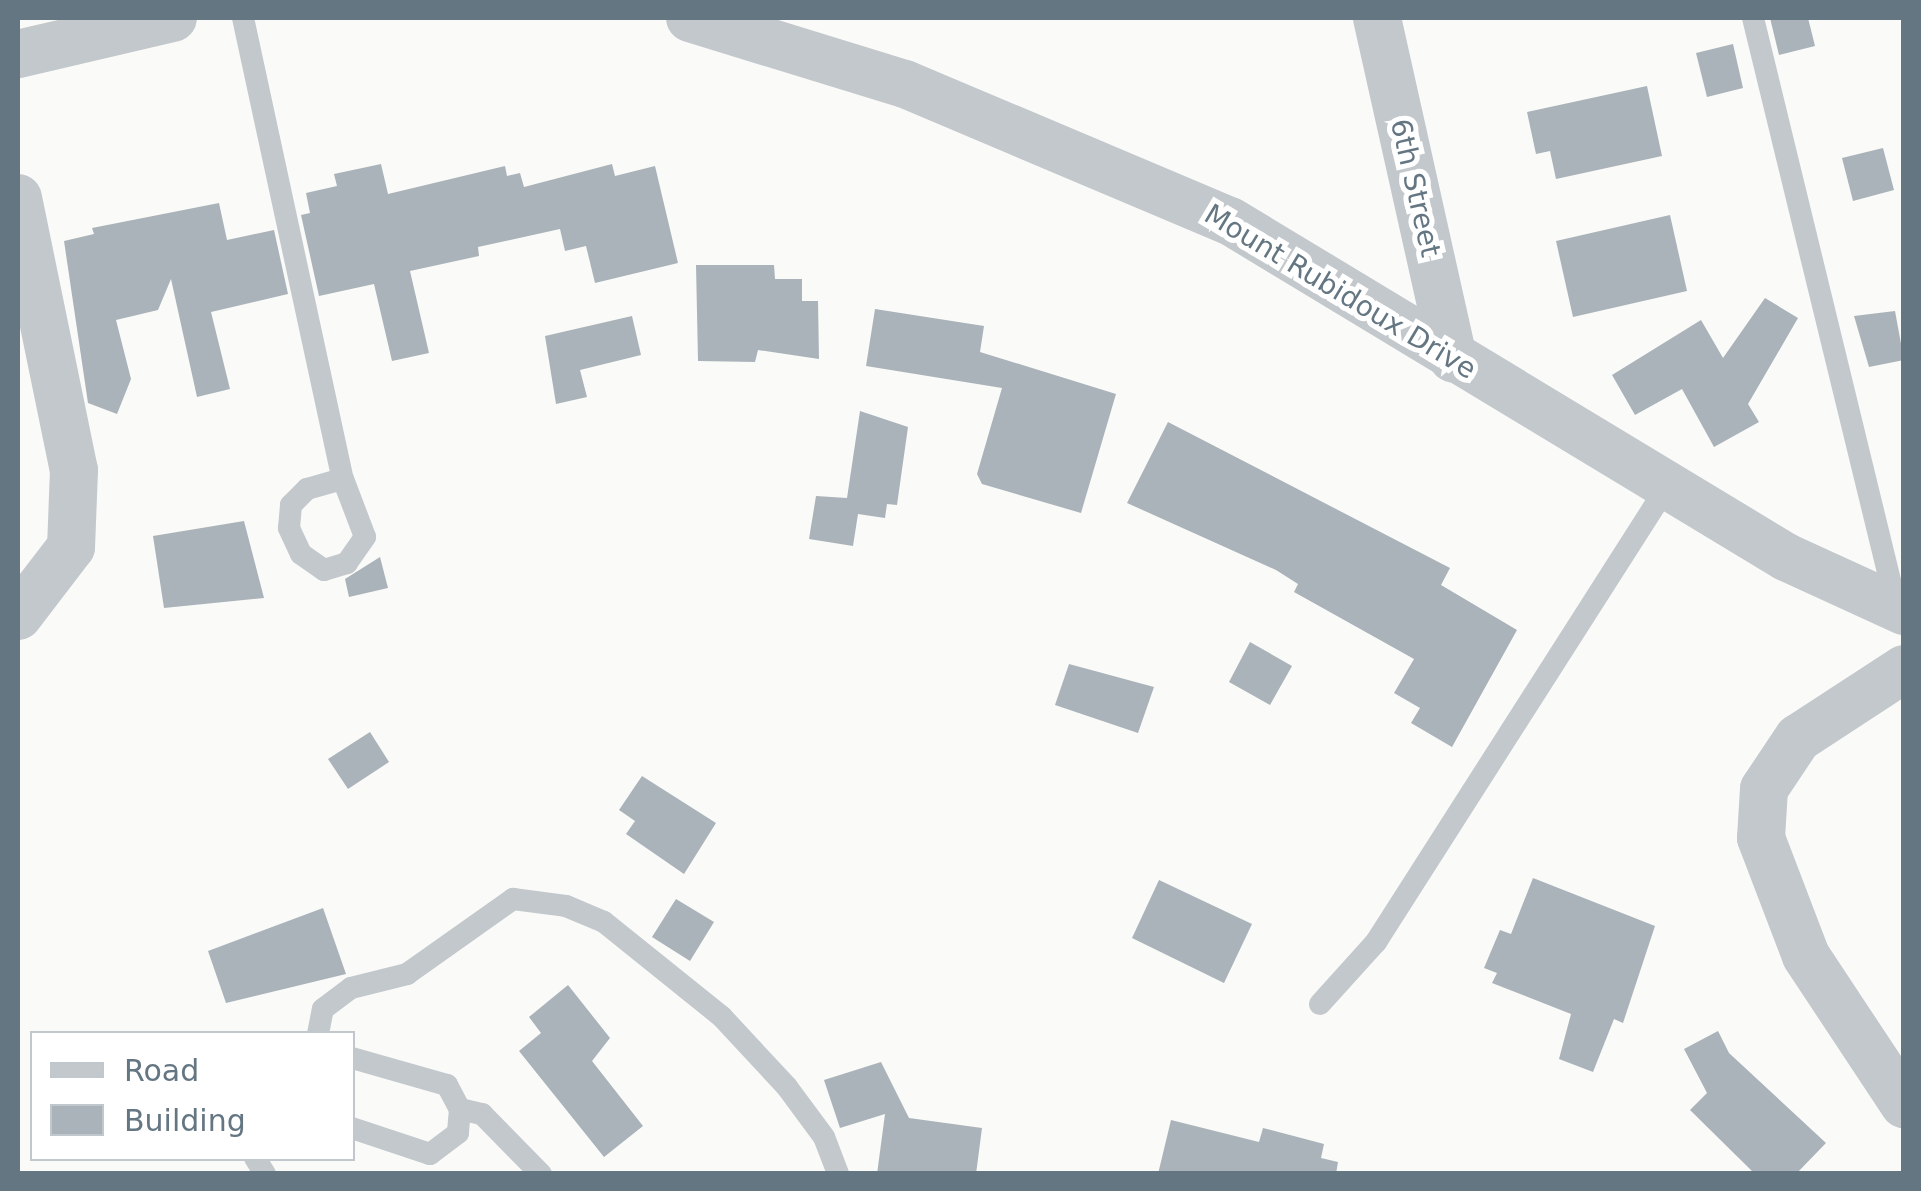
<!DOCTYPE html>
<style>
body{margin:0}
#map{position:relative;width:1921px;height:1191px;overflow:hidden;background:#fafaf8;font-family:"DejaVu Sans",sans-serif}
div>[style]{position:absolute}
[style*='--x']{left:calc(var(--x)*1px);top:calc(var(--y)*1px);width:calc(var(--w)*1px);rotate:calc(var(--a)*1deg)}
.building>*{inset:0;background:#aab3b9}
.lane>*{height:22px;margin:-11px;padding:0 11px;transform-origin:11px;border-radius:11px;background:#c3c8cc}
.street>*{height:48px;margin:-24px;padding:0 24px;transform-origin:24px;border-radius:24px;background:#c3c8cc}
span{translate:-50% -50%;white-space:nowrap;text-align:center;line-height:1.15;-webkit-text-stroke:10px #fff;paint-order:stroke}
.street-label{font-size:28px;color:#657683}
.frame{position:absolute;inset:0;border:20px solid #657683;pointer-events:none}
.legend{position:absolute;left:30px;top:1031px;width:325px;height:130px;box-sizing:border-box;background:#fff;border:2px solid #c1c8cd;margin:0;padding:12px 18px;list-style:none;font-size:30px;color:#657683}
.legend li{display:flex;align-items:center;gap:20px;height:50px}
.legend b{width:50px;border:2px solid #c1c8cd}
</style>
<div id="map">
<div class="building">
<i style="clip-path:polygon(1770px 18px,1808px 18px,1815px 46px,1779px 55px)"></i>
<i style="clip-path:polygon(1733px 44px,1743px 88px,1707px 97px,1696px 53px)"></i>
<i style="clip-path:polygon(1647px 86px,1662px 156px,1556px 179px,1550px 151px,1536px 154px,1527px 112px)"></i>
<i style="clip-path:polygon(1883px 148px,1894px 190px,1853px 201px,1842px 158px)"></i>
<i style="clip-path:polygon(381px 164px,388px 194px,505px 166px,507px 176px,520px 173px,524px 187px,612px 164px,615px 176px,655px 166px,678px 263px,595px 283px,586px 246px,565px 251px,560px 229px,478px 247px,479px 256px,410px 271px,429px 353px,392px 361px,374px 284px,319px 296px,301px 215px,310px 213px,306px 193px,337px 186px,334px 174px)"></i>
<i style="clip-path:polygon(219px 203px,227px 240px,274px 230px,288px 294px,211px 312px,230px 389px,197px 397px,171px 279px,158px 310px,116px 320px,131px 379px,117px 414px,88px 403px,64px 241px,94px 234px,92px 228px)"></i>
<i style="clip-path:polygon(1670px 215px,1687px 291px,1573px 317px,1556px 241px)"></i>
<i style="clip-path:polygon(696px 265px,774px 265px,775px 279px,802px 279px,802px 301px,818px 301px,819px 359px,758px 350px,755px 362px,698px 361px)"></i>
<i style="clip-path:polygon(1765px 298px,1798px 318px,1748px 404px,1759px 422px,1714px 447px,1682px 389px,1635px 415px,1612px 375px,1701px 320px,1723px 358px)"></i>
<i style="clip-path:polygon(875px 309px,984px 326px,980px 352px,1116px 394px,1081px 513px,982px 484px,977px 474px,1002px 388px,866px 366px)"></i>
<i style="clip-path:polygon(1895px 311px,1904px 360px,1869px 367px,1854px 316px)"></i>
<i style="clip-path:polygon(632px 316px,641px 355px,580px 370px,587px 397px,556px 404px,545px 336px)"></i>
<i style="clip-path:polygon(860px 411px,908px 427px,897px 505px,887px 504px,885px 518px,858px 514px,853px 546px,809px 539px,816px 496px,847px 498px)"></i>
<i style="clip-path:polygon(1168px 422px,1450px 568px,1441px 585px,1517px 630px,1452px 747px,1411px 723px,1420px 708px,1394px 693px,1414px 659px,1294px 592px,1298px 584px,1276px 570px,1127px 503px)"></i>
<i style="clip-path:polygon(244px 521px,264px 598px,164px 608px,153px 536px)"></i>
<i style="clip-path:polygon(380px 557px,388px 588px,349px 597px,345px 579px)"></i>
<i style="clip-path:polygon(1250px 642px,1292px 666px,1270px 705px,1229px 682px)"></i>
<i style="clip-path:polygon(1069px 664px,1154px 687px,1138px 733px,1055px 705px)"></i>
<i style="clip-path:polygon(370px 732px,389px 762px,348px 789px,328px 759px)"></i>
<i style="clip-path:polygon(642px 776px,716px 823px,684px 874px,626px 834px,635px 821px,619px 810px)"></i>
<i style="clip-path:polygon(1533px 878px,1655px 926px,1623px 1023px,1614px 1019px,1593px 1072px,1559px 1059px,1571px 1014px,1492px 983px,1497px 973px,1484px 968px,1500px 930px,1511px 934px)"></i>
<i style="clip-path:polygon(1159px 880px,1252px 924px,1224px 983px,1132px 938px)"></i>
<i style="clip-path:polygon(676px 899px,714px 922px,690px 961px,652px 937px)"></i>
<i style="clip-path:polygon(323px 908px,346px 974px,226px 1003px,208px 951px)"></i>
<i style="clip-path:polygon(568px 985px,610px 1038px,592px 1061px,643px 1126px,604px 1157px,519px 1051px,541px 1033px,529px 1017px)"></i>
<i style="clip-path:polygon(1718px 1031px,1729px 1053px,1826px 1143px,1796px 1174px,1755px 1174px,1690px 1110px,1707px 1093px,1684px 1049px)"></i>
<i style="clip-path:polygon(881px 1062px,909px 1118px,982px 1128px,976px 1174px,877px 1174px,885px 1114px,840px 1128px,824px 1080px)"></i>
<i style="clip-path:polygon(1171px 1120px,1259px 1142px,1263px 1128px,1324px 1144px,1321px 1158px,1338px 1162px,1336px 1174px,1158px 1174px)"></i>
</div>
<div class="lane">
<i style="--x:243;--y:18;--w:472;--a:77.8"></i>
<i style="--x:343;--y:479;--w:62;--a:69.2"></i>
<i style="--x:365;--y:537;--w:32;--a:125"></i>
<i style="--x:347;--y:563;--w:24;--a:163"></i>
<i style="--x:324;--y:570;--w:28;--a:-145"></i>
<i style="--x:301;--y:554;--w:29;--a:-115"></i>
<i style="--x:289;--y:528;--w:23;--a:-85"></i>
<i style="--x:291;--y:505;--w:23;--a:-45"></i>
<i style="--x:307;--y:489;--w:37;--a:-16"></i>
<i style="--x:1753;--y:18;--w:604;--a:76.31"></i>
<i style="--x:1320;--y:1004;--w:84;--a:-47.9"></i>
<i style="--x:1376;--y:942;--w:539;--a:-57.43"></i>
<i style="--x:318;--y:1034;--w:25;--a:-79"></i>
<i style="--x:323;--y:1009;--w:35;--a:-37"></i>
<i style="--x:351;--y:988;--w:58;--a:-14"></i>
<i style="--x:407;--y:974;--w:130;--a:-35.3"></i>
<i style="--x:513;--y:899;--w:53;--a:7.5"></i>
<i style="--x:566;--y:906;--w:41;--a:22.8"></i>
<i style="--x:604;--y:922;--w:151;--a:38.8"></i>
<i style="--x:722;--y:1017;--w:96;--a:47.1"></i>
<i style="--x:787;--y:1087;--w:62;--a:53.5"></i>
<i style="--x:824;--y:1137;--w:40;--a:69"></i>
<i style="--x:352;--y:1058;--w:99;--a:15.9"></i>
<i style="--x:447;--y:1085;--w:27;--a:62"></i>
<i style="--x:460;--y:1109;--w:24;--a:95"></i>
<i style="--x:458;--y:1133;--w:35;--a:143"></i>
<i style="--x:430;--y:1154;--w:82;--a:-161.6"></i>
<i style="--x:460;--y:1109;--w:23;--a:13"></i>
<i style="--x:482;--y:1114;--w:84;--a:45.5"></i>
<i style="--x:255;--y:1158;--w:19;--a:58"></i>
</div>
<div class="street">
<i style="--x:690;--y:18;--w:225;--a:17.1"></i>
<i style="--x:905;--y:84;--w:353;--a:22.9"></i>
<i style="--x:1230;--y:221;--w:650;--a:31.15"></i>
<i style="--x:1786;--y:557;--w:130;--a:24.6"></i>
<i style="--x:1377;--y:18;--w:349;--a:77.4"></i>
<i style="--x:18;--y:54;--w:159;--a:-13.1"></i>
<i style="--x:18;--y:198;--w:278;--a:78.4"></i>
<i style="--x:74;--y:470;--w:77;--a:92.2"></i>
<i style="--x:71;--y:547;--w:87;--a:127.5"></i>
<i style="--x:1904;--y:669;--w:126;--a:146.9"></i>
<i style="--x:1798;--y:738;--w:61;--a:123.7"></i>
<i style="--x:1764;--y:789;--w:49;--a:93.5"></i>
<i style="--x:1761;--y:838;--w:126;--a:69.1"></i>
<i style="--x:1806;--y:956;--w:178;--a:56.5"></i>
</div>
<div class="street-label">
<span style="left:1415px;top:188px;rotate:77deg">6th Street</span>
<span style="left:1340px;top:292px;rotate:31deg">Mount Rubidoux Drive</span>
</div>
<div class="frame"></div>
<ul class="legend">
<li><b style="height:12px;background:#c3c8cc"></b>Road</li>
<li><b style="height:28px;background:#aab3b9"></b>Building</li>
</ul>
</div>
